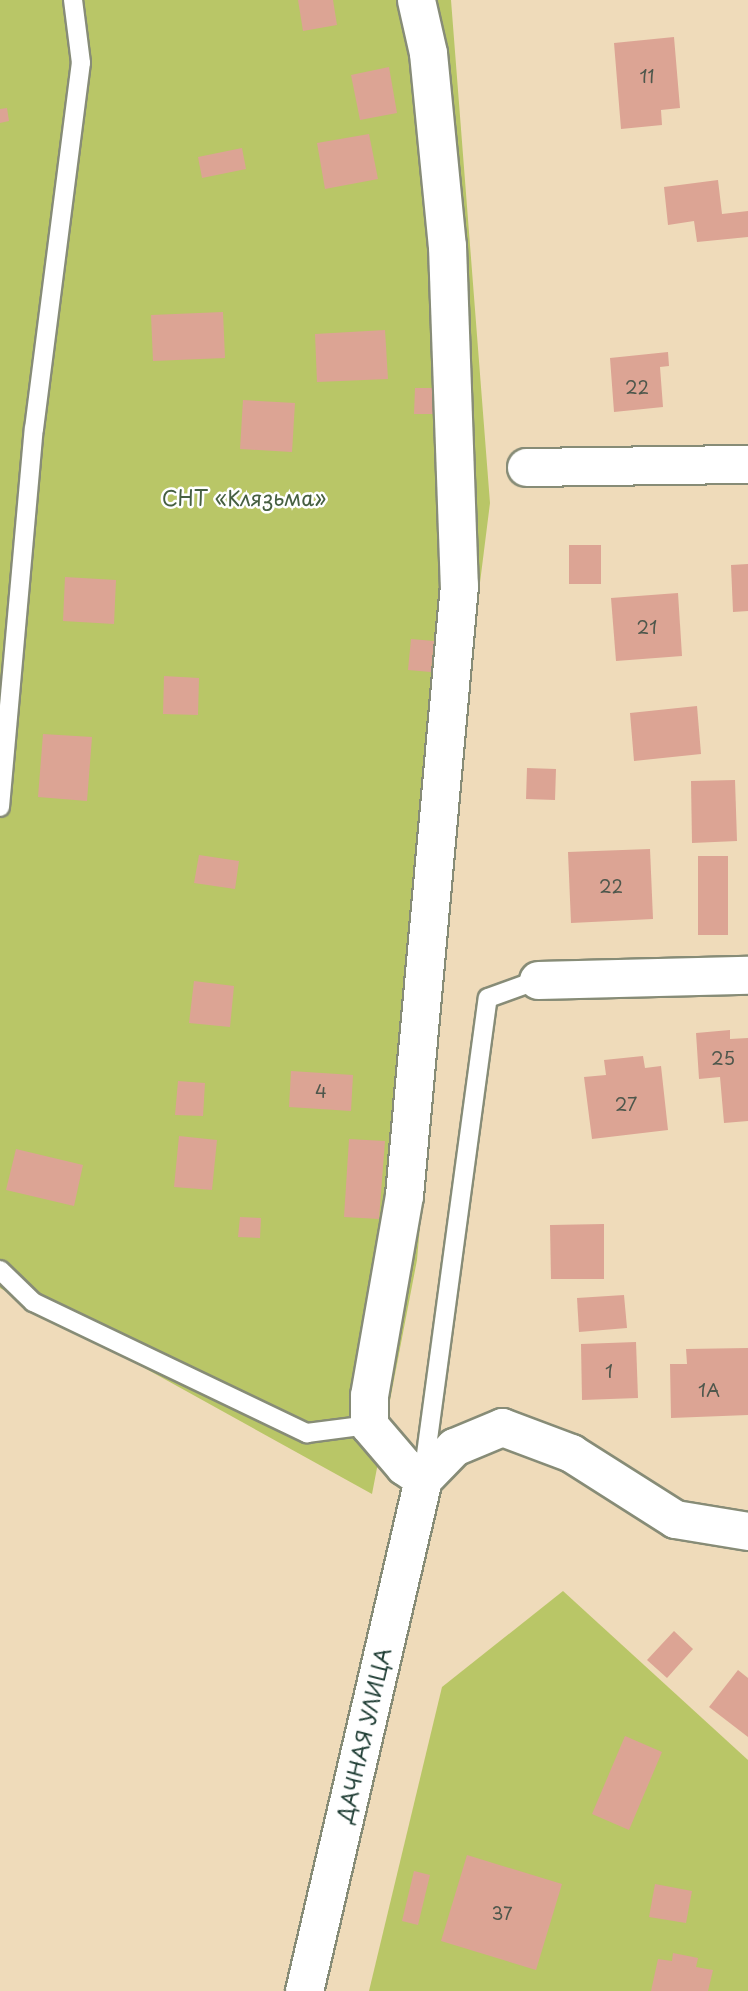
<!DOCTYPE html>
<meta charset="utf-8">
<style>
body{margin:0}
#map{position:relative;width:748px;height:1991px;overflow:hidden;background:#efdbba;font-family:"Playpen Sans",sans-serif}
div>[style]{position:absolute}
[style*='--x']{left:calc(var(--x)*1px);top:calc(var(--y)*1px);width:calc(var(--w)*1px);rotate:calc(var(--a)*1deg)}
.green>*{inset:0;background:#b9c667}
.building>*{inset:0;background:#dca494}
.roads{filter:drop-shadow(2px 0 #878c77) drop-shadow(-2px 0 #878c77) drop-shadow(0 2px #878c77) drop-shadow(0 -2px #878c77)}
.lane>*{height:18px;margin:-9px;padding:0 9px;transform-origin:9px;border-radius:9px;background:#fff}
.street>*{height:37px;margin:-18.5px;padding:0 18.5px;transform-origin:18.5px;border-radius:18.5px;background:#fff}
span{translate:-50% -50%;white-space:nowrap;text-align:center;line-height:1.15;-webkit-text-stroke:5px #fff;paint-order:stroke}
.number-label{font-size:18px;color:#4e574c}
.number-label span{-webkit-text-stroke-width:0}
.park-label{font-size:21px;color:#465f41}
.street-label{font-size:21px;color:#1f3d34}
</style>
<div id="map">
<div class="green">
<i style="clip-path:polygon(0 0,451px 0,490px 503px,468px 678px,417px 1260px,372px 1494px,0 1288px)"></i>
<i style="clip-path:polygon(563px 1591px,748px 1760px,748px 1991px,369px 1991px,442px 1687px)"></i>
</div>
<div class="building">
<i style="clip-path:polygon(298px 0,333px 0,337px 25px,303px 31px)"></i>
<i style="clip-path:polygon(674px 37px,680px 108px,661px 110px,662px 125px,621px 129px,614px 43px)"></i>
<i style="clip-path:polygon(389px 67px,397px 113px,360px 120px,351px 75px)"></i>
<i style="clip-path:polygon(7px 108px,9px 121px,0 123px,0 109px)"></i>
<i style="clip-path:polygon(369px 134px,378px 179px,325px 189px,317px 143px)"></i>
<i style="clip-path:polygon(242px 148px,246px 169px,202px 178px,198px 157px)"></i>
<i style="clip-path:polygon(718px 180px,722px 214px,748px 211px,748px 237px,697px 242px,694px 221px,668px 225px,664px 187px)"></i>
<i style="clip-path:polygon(223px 312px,225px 358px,153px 361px,151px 315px)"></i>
<i style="clip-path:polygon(385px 330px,388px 379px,317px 382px,315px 334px)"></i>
<i style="clip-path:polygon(668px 352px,669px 366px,660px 367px,663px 407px,614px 412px,610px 358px)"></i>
<i style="clip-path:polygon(415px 388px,438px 388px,438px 414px,414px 414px)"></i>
<i style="clip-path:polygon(243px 400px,295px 403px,292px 452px,240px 449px)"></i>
<i style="clip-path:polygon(569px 545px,601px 545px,601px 584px,569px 584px)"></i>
<i style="clip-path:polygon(748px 564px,748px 611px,733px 612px,731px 565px)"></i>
<i style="clip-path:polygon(65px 577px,116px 580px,114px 624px,63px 621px)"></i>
<i style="clip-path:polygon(678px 593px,682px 656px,616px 661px,611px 598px)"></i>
<i style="clip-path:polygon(411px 639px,434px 641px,431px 672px,408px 670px)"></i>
<i style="clip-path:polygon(164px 676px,199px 678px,198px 715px,163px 714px)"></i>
<i style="clip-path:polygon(697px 706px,701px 754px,634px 761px,630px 713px)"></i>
<i style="clip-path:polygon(43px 734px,92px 737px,87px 801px,38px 797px)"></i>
<i style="clip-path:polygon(527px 768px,556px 769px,555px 800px,526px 799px)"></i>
<i style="clip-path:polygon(735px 780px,737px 841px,692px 843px,691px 781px)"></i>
<i style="clip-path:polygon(650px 849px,653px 919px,571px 923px,568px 852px)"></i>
<i style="clip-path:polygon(199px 855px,239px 861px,235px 889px,194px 883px)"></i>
<i style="clip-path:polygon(698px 856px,728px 856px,728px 935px,698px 935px)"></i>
<i style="clip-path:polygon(194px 981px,234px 986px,230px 1027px,189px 1023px)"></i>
<i style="clip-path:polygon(730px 1030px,730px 1039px,748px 1038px,748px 1121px,724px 1123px,720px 1077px,699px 1079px,696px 1033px)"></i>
<i style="clip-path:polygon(643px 1056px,645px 1068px,661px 1066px,668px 1130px,592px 1139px,584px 1077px,606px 1075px,604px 1060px)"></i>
<i style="clip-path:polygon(291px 1071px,353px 1075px,351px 1111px,289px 1107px)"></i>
<i style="clip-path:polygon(178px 1081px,205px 1083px,203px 1116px,175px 1115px)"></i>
<i style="clip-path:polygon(179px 1136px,217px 1140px,212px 1190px,174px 1187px)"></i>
<i style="clip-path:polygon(349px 1139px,385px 1141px,379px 1219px,344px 1217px)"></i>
<i style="clip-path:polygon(16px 1149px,83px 1165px,74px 1206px,6px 1190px)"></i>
<i style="clip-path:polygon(240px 1217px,261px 1218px,260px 1238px,238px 1237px)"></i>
<i style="clip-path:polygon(604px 1224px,604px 1279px,551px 1279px,550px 1225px)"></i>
<i style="clip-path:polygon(624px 1295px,627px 1328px,579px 1332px,577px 1298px)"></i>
<i style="clip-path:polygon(636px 1342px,638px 1398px,582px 1400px,581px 1344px)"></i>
<i style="clip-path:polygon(748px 1348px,748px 1415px,671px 1418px,670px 1364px,687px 1364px,686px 1349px)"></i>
<i style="clip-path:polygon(674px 1631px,693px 1649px,667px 1678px,647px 1660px)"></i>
<i style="clip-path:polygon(738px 1670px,748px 1678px,748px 1737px,709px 1707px)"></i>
<i style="clip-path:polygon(625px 1736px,662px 1752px,629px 1830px,592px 1814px)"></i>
<i style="clip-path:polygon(467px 1855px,562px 1884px,536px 1970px,441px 1941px)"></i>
<i style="clip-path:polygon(414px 1871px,430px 1875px,418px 1925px,402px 1921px)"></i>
<i style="clip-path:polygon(655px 1884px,692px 1891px,686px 1923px,649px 1917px)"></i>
<i style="clip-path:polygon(673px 1953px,698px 1958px,696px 1967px,713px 1970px,708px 1991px,651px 1991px,658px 1959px,672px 1961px)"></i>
</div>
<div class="roads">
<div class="lane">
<i style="--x:0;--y:807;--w:380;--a:-84.9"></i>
<i style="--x:34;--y:429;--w:369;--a:-82.7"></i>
<i style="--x:81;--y:63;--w:64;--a:-97.2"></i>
<i style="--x:0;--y:1270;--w:46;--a:44.1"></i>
<i style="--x:33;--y:1302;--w:304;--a:25.6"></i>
<i style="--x:307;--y:1433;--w:63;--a:-7.4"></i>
<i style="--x:424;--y:1469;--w:475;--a:-82.3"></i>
<i style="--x:488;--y:998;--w:53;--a:-19.8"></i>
</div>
<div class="street">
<i style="--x:416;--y:0;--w:54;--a:77.2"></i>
<i style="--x:428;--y:53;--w:194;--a:84.4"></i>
<i style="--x:447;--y:246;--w:339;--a:88"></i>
<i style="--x:459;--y:585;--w:612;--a:95.15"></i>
<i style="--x:404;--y:1195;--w:203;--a:99.9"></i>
<i style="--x:369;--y:1395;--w:30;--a:90"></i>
<i style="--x:369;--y:1425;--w:54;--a:49.5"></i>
<i style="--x:404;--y:1466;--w:23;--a:34"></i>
<i style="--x:526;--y:467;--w:222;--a:-0.8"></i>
<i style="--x:538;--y:980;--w:210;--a:-1.4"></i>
<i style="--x:423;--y:1479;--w:45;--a:-45.9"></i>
<i style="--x:454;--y:1447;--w:52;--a:-22.6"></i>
<i style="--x:502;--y:1427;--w:74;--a:20.6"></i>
<i style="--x:571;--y:1453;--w:123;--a:32.4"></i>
<i style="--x:675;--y:1519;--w:74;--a:9.3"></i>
<i style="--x:304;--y:1991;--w:526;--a:-76.92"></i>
</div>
</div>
<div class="number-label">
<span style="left:647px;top:76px">11</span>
<span style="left:637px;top:387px">22</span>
<span style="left:647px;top:627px">21</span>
<span style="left:611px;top:886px">22</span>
<span style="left:723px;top:1058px">25</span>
<span style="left:321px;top:1091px">4</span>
<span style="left:626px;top:1104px">27</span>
<span style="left:609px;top:1371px">1</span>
<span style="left:709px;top:1390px">1А</span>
<span style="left:502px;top:1913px">37</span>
</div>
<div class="park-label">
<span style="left:244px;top:497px">СНТ «Клязьма»</span>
</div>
<div class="street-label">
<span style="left:363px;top:1735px;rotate:-77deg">ДАЧНАЯ УЛИЦА</span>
</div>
</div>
